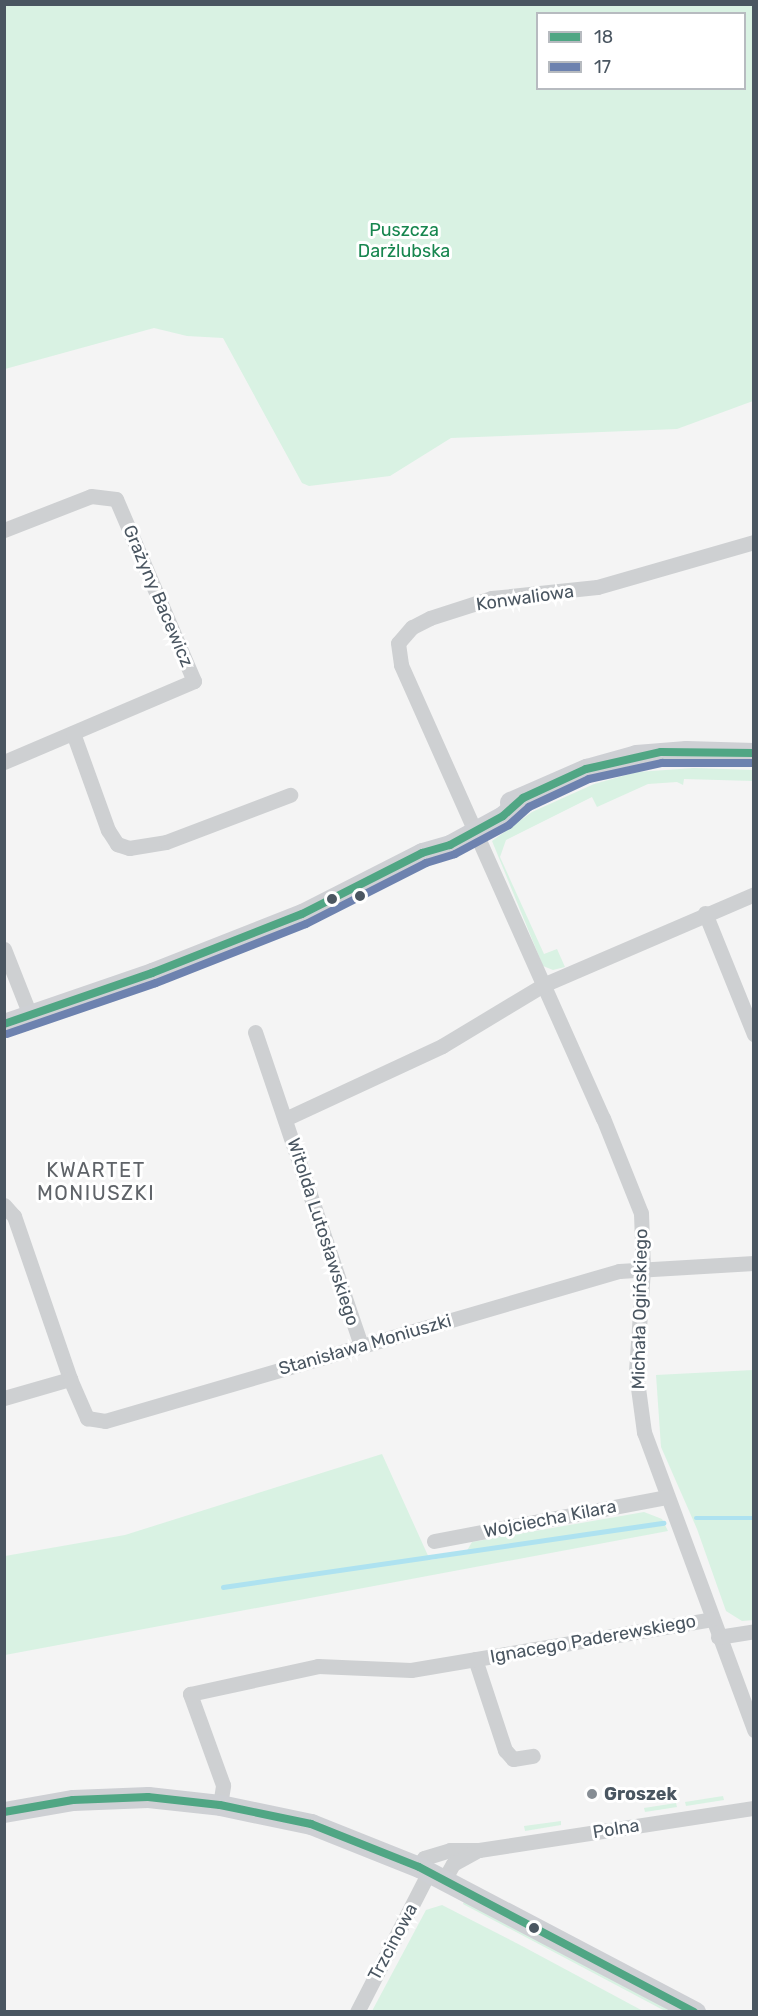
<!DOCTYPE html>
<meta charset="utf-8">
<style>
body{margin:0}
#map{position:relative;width:758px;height:2016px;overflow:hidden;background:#f4f4f4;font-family:Rubik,sans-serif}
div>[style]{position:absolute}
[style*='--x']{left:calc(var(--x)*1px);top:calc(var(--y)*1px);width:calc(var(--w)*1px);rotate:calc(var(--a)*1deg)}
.green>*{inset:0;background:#d9f2e3}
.stream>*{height:4.5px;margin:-2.25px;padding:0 2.25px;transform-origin:2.25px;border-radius:2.25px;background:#aee2f0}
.street>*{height:15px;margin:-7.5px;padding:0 7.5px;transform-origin:7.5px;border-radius:7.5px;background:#ced0d2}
.secondary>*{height:21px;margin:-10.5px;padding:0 10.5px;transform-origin:10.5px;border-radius:10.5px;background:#ced0d4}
.bus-1>*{height:8px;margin:-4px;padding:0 4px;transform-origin:4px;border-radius:4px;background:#50a684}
.bus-2>*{height:8px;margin:-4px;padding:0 4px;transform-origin:4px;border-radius:4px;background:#6d82af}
.dots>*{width:16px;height:16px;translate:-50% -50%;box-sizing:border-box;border:3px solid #fff;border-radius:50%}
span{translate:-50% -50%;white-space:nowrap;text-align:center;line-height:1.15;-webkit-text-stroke:6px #fff;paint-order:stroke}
.park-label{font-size:18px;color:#17864f}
.street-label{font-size:18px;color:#4a5661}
.poi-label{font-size:18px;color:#4a5661;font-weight:700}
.left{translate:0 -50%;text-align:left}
.neighbourhood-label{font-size:20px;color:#5f6368;letter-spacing:1.5px}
.frame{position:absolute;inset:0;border:6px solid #4a5661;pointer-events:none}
.legend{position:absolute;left:536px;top:12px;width:210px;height:78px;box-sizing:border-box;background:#fff;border:2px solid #b7bbc0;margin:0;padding:8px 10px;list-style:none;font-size:18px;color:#4a5661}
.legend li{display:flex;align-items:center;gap:12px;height:30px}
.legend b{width:30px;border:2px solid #b7bbc0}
</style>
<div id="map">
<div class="green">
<i style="clip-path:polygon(evenodd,5px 4px,753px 5px,753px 401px,677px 429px,451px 438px,390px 476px,309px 486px,302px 483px,223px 338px,187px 336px,154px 328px,5px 369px,5px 4px,538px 14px,744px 14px,744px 88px,538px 88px,538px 14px)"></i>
<i style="clip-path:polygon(694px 768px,753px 770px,753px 781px,684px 779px,683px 785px,677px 782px,648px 784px,597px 807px,592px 797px,506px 840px,500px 857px,544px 954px,557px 949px,565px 967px,553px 970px,543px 966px,492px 841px,532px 812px,594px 784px,637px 772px)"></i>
<i style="clip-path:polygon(753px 1370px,754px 1620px,742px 1621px,726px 1611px,697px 1529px,661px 1447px,656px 1375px)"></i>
<i style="clip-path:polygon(382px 1454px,430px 1560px,465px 1554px,472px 1542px,644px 1512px,662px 1519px,668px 1531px,5px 1655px,5px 1556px,125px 1535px)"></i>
<i style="clip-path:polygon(723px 1796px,724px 1800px,686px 1806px,685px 1802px)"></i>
<i style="clip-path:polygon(676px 1803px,677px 1807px,645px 1812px,644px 1808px)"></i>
<i style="clip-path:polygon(561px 1821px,561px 1825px,525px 1831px,524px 1826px)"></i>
<i style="clip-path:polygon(465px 1899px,681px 2011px,665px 2011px,463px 1904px)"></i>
<i style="clip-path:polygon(442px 1905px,522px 1946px,643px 2011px,372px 2011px,426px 1910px)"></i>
</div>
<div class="stream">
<i style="--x:696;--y:1518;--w:58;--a:0"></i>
<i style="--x:223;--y:1587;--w:445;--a:-8.3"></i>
</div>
<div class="street">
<i style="--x:4;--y:530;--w:93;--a:-21.3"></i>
<i style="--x:91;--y:496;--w:25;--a:7"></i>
<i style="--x:116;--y:499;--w:198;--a:66.8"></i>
<i style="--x:194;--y:681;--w:207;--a:156.9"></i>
<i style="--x:754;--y:542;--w:163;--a:164"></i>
<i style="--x:597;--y:587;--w:106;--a:174"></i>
<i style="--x:492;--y:598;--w:65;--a:162.1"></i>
<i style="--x:430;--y:618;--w:20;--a:153"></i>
<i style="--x:412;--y:627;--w:21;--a:131"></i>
<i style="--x:398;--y:643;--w:22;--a:82"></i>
<i style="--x:401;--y:665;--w:496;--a:66"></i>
<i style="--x:603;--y:1118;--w:102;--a:68.2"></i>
<i style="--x:641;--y:1213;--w:56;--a:88"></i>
<i style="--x:643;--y:1269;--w:104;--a:93.9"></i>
<i style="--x:636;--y:1373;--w:60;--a:82.3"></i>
<i style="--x:644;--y:1432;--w:318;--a:69.7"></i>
<i style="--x:73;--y:733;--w:103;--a:70.2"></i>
<i style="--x:108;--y:830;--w:17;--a:57"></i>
<i style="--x:117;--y:844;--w:13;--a:18"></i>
<i style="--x:129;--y:848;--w:37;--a:-9"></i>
<i style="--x:166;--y:842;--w:133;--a:-20.8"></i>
<i style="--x:705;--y:913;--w:131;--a:68"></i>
<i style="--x:4;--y:949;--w:71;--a:68.5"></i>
<i style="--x:255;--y:1032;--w:331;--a:71.3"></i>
<i style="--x:285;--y:1119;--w:173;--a:-24.9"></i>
<i style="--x:442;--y:1046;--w:118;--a:-31.1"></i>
<i style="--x:543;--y:985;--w:230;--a:-23.3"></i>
<i style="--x:4;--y:1205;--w:15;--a:48"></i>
<i style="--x:14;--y:1216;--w:172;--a:71"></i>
<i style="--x:4;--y:1398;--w:69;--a:-16.1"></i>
<i style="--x:70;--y:1379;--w:43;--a:66.4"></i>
<i style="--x:87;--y:1418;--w:18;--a:9"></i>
<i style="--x:105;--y:1421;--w:535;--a:-16.27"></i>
<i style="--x:619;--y:1271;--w:135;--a:-3.4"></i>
<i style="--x:434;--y:1541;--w:236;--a:-10.7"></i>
<i style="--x:718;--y:1637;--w:36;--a:-9"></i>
<i style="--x:475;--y:1659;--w:96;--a:71.8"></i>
<i style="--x:505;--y:1750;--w:12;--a:48"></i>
<i style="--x:513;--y:1759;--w:20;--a:-9"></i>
<i style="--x:220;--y:1805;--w:20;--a:-81"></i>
<i style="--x:223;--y:1785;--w:97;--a:-109.9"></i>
<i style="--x:190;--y:1694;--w:131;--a:-12.3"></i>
<i style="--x:318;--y:1666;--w:93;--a:2.5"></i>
<i style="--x:411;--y:1670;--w:304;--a:-9.6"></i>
<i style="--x:419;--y:1867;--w:10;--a:-61"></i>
<i style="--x:424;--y:1858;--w:27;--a:-17"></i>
<i style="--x:450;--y:1850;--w:29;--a:0"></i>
<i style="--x:479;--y:1850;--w:278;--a:-8.7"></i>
<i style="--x:444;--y:1880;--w:18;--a:-61"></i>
<i style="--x:453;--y:1864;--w:26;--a:-29"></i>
<i style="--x:357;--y:2012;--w:157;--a:-62.8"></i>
</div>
<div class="secondary">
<i style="--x:510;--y:802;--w:83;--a:-23.5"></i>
<i style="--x:586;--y:769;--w:52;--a:-15.6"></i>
<i style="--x:636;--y:755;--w:50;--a:-4.6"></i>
<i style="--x:686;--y:751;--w:68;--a:1.7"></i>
<i style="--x:4;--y:1024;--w:157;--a:-19"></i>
<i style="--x:152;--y:973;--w:161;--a:-21.5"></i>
<i style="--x:302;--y:914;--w:135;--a:-26.9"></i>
<i style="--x:422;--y:853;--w:29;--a:-16"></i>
<i style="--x:450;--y:845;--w:60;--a:-28.7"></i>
<i style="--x:503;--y:816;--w:27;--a:-42"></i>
<i style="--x:4;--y:1812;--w:70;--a:-9.9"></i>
<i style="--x:73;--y:1800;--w:75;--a:-2.3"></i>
<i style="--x:148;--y:1797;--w:72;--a:6.3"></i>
<i style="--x:220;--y:1805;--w:93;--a:11.8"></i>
<i style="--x:311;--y:1824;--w:116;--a:21.7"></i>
<i style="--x:419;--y:1867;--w:312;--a:27.7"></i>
</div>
<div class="bus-1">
<i style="--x:4;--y:1024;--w:157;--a:-19"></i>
<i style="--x:152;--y:973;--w:161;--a:-21.5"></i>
<i style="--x:302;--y:914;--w:135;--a:-26.9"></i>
<i style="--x:422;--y:853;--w:29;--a:-16"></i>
<i style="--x:450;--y:845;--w:60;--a:-28.7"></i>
<i style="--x:503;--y:816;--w:27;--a:-42"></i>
<i style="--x:523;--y:798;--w:69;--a:-24.7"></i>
<i style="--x:586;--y:769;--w:77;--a:-12.8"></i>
<i style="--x:661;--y:752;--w:93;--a:0.6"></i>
<i style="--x:4;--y:1812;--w:70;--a:-9.9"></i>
<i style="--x:73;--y:1800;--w:75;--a:-2.3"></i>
<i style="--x:148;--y:1797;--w:72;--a:6.3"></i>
<i style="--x:220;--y:1805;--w:93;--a:11.8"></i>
<i style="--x:311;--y:1824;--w:116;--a:21.7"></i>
<i style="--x:419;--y:1867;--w:311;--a:27.8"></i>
</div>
<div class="bus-2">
<i style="--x:7;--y:1034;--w:157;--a:-18.9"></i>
<i style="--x:156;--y:983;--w:161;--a:-21.5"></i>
<i style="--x:306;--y:924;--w:135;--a:-26.9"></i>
<i style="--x:426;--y:863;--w:30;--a:-17"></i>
<i style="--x:455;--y:854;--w:61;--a:-28.2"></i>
<i style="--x:509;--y:825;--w:27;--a:-42"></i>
<i style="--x:529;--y:807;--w:66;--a:-25"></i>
<i style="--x:589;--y:779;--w:75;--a:-12.4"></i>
<i style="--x:662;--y:763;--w:92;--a:0"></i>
</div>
<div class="dots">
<i style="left:360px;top:896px;background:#4a5661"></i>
<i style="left:332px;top:899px;background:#4a5661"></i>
<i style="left:592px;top:1794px;background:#868d94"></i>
<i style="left:534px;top:1928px;background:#4a5661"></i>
</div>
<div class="park-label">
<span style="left:404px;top:241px">Puszcza<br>Darżlubska</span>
</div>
<div class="street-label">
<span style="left:158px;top:596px;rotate:67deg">Grażyny Bacewicz</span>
<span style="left:525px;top:598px;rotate:-8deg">Konwaliowa</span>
<span style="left:323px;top:1232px;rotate:72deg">Witolda Lutosławskiego</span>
<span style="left:640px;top:1309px;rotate:-89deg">Michała Ogińskiego</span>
<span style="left:365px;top:1345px;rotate:-16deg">Stanisława Moniuszki</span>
<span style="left:550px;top:1519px;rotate:-11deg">Wojciecha Kilara</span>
<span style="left:593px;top:1639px;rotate:-10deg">Ignacego Paderewskiego</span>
<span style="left:616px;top:1829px;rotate:-9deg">Polna</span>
<span style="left:393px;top:1942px;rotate:-62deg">Trzcinowa</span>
</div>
<div class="poi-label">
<span class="left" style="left:604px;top:1794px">Groszek</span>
</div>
<div class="neighbourhood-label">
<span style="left:96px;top:1182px">KWARTET<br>MONIUSZKI</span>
</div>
<div class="frame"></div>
<ul class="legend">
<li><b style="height:8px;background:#50a684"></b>18</li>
<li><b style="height:8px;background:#6d82af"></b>17</li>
</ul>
</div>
